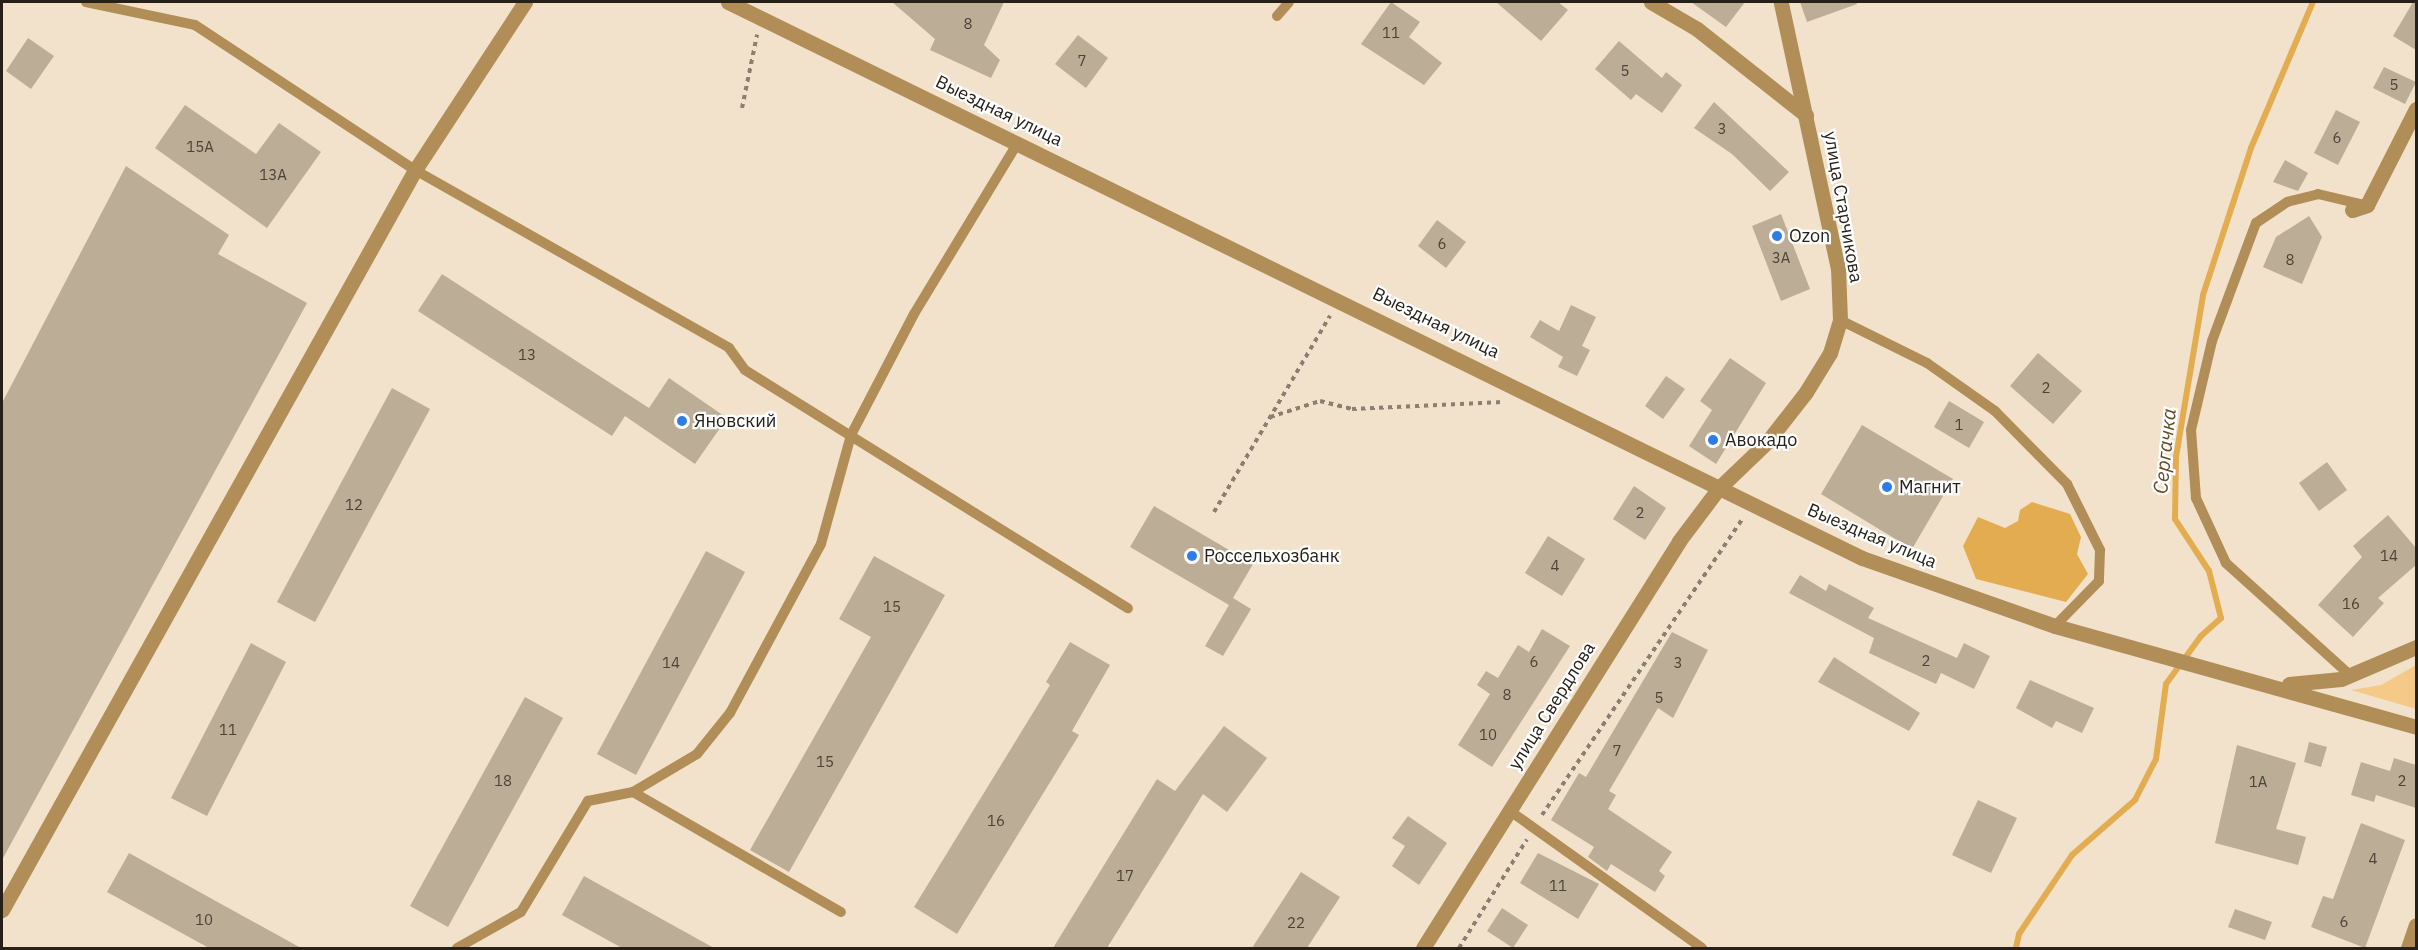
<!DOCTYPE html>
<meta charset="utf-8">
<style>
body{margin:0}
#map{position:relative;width:2418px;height:950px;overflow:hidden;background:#f2e2cb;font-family:"IBM Plex Sans",sans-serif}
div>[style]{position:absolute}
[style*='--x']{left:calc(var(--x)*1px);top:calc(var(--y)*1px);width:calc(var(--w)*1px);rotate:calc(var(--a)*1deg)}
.green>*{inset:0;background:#f5ca89}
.water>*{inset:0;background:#e3ac51}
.stream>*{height:6px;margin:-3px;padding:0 3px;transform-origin:3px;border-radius:3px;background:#e3ac51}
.building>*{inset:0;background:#bcad97}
.path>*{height:4px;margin-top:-2px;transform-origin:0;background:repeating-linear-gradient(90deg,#8a7f70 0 4.5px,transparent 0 9px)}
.service>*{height:10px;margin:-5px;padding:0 5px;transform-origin:5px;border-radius:5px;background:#b18e58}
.minor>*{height:15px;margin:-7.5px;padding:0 7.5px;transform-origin:7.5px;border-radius:7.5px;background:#b18e58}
.tertiary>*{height:15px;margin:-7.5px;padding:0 7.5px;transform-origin:7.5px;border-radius:7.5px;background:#b18e58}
.dots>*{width:16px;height:16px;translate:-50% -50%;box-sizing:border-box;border:3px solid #fff;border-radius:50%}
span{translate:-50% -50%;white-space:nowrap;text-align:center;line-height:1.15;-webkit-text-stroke:4.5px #fff;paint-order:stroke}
.number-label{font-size:15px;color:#4c4338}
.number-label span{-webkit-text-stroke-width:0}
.street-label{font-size:18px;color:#262018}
.poi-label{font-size:18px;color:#262018}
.left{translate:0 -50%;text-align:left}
.water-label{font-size:20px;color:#624b25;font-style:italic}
.frame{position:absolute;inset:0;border:3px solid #262018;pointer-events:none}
</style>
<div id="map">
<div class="green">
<i style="clip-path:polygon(2416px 665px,2416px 709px,2351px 690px,2381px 685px)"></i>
</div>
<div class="water">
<i style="clip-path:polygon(2032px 502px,2070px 514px,2081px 537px,2077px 554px,2088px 574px,2066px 602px,1976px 579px,1963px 546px,1978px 517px,2005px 528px,2018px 521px,2020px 510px)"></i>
</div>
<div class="stream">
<i style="--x:2016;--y:948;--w:14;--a:-78"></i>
<i style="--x:2019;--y:934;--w:95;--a:-56.1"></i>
<i style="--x:2072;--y:855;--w:84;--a:-41.1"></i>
<i style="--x:2135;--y:800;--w:46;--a:-62.9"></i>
<i style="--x:2156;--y:759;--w:76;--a:-82.4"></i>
<i style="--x:2166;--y:684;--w:59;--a:-53.9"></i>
<i style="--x:2201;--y:636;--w:27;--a:-42"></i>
<i style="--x:2221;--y:618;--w:49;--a:-104.3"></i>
<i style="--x:2209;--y:571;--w:62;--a:-123.2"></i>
<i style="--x:2175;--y:519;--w:62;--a:-89.1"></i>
<i style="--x:2176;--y:457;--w:164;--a:-80.5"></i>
<i style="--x:2203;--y:295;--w:155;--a:-71.9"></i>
<i style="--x:2251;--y:148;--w:159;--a:-67"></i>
</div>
<div class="building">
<i style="clip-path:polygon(892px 2px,1004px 2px,984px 45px,1000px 60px,991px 78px,930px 50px,935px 39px)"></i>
<i style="clip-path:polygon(1391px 2px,1420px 22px,1409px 37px,1442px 63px,1424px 85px,1361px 44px)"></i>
<i style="clip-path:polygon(1496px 2px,1558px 2px,1568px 10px,1541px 41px)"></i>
<i style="clip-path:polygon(1691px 2px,1745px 2px,1726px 27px)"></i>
<i style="clip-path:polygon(1800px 2px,1856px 2px,1857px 4px,1807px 22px)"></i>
<i style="clip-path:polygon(2413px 2px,2416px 2px,2416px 50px,2393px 36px)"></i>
<i style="clip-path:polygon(1078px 35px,1108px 58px,1086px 88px,1055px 64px)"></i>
<i style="clip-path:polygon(28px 38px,54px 56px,31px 89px,6px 71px)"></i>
<i style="clip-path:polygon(1619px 41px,1662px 78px,1666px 72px,1682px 85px,1662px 113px,1636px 94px,1631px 100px,1595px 69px)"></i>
<i style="clip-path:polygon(2384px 67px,2416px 82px,2405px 104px,2373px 88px)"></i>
<i style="clip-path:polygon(1714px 102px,1789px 172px,1770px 191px,1732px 154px,1694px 128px)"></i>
<i style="clip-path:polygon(185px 105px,256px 154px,279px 123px,321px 152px,267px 228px,155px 148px)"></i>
<i style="clip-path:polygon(2336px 110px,2360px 122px,2338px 165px,2314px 153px)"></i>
<i style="clip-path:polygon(2285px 160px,2308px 173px,2298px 191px,2273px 182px)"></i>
<i style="clip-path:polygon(126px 166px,229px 235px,218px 254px,307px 303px,2px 860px,2px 403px)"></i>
<i style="clip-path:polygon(1781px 214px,1810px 289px,1781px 301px,1752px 226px)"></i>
<i style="clip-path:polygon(2309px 216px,2322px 237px,2302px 284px,2263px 267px,2276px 237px)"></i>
<i style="clip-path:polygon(1437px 220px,1466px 242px,1446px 268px,1418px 246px)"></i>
<i style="clip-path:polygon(442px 274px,649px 408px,669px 378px,727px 418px,695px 464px,625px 416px,612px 436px,418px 311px)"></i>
<i style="clip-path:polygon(1571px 305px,1596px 317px,1582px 346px,1590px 350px,1577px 376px,1558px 367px,1563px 357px,1530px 337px,1540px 320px,1559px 331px)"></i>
<i style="clip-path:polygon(2038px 353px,2082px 391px,2053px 424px,2010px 386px)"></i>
<i style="clip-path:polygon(1730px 358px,1766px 383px,1716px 464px,1689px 446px,1712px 410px,1700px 401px)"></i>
<i style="clip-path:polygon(1666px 376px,1685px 389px,1663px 419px,1645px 406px)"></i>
<i style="clip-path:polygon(392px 388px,430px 409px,315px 622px,277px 602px)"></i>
<i style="clip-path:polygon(1949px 401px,1984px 422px,1969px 448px,1934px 427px)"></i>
<i style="clip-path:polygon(1862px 425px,1953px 479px,1912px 549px,1821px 494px)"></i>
<i style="clip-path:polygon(2327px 462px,2347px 490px,2319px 511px,2299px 483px)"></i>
<i style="clip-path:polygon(1634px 486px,1666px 508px,1645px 540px,1613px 519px)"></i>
<i style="clip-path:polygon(1154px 506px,1253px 564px,1233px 598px,1251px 609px,1223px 656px,1205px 646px,1229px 605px,1130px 547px)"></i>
<i style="clip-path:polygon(2388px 515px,2416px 548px,2416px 565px,2378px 598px,2384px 603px,2353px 637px,2318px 605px,2362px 557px,2353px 546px)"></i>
<i style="clip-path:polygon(1548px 536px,1585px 559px,1562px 596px,1525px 573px)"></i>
<i style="clip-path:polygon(706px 551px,745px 572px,636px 775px,597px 754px)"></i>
<i style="clip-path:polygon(874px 556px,945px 595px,789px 872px,750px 850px,871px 637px,839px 619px)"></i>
<i style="clip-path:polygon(1800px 575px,1826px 591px,1829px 584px,1874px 608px,1868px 618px,1957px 658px,1964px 643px,1990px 656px,1974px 689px,1941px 673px,1936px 684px,1869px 653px,1874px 638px,1789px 593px)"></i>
<i style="clip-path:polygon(1542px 629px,1570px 646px,1492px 767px,1458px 745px,1490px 694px,1477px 685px,1486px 671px,1498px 678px,1518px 645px,1529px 652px)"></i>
<i style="clip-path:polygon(1672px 632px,1708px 650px,1673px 718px,1658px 708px,1609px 791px,1616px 795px,1608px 809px,1672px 852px,1659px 871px,1665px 876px,1655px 892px,1611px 864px,1607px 871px,1588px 857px,1594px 847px,1551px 820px,1579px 773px,1586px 777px)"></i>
<i style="clip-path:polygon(1070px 642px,1110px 665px,1072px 731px,1079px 735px,957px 934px,914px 907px,1050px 685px,1046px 682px)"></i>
<i style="clip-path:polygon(251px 643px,286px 662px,207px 816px,171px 798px)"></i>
<i style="clip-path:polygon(1834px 657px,1920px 713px,1909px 731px,1818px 682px)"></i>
<i style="clip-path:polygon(2030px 680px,2094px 708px,2082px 733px,2056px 721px,2052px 728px,2016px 708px)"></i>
<i style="clip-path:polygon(525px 697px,563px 718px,448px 927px,410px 906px)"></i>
<i style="clip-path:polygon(1224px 726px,1267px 758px,1227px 812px,1203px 794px,1107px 948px,1053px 948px,1157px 779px,1175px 791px)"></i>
<i style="clip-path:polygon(2309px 742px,2327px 747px,2321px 767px,2304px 762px)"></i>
<i style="clip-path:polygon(2237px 745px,2296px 763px,2276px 829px,2306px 837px,2298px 865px,2215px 843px)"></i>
<i style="clip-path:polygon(2394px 758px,2416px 765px,2416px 808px,2376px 795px,2374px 802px,2351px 795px,2361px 762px,2390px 771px)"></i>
<i style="clip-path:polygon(1978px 800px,2017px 818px,1991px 873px,1952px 855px)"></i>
<i style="clip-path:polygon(1408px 816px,1447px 843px,1419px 885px,1392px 866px,1405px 846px,1392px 838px)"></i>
<i style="clip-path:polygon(2361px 823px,2405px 840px,2365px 948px,2311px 927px,2323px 896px,2333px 899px)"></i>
<i style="clip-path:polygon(129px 853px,301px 948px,209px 948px,107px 892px)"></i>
<i style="clip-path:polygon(1538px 853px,1599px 884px,1578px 919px,1520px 883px)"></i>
<i style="clip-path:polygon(1301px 872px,1340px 897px,1307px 948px,1252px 948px)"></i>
<i style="clip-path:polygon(584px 876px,714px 948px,622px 948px,562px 915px)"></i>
<i style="clip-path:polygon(1502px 908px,1528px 925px,1513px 948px,1487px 931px)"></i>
<i style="clip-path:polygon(2235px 909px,2272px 922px,2265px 940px,2228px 927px)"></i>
</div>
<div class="path">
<i style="--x:742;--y:108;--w:75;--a:-78.4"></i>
<i style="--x:1270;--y:417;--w:52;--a:-17.7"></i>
<i style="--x:1320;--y:401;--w:33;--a:14"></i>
<i style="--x:1352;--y:409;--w:151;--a:-2.7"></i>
<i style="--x:1214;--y:512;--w:228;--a:-59.4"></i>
<i style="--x:1542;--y:815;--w:359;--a:-55.9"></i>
<i style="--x:1459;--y:948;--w:128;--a:-58"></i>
</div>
<div class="service">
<i style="--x:86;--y:2;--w:111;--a:11.9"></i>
<i style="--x:195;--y:25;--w:263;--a:33.4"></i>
<i style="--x:415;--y:170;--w:361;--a:29.5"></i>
<i style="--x:729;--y:348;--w:27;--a:54"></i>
<i style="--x:745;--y:370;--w:451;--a:31.9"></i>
<i style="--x:1277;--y:16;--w:18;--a:-49"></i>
<i style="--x:1840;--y:320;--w:97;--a:26.3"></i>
<i style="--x:1927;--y:363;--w:83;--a:35.2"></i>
<i style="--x:1995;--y:411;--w:103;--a:45.4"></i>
<i style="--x:2067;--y:484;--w:74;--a:63.4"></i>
<i style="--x:2100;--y:550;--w:31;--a:92"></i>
<i style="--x:2099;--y:581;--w:63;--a:134.4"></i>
<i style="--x:2351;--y:676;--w:169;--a:-137.9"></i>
<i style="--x:2226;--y:563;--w:72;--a:-114.8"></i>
<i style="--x:2196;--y:498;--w:68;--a:-94.2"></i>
<i style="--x:2191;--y:430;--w:91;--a:-76.7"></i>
<i style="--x:2212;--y:341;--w:126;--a:-69.6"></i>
<i style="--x:2256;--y:223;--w:37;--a:-34"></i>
<i style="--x:2287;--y:202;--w:32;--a:-14"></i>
<i style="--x:2318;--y:194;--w:47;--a:13.4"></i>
<i style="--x:633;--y:792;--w:240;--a:30"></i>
<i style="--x:1510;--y:811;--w:236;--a:35.5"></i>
<i style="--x:457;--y:948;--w:73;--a:-29.4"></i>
<i style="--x:521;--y:912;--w:130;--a:-58.9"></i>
<i style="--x:588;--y:801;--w:46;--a:-11.3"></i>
<i style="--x:633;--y:792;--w:74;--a:-30.7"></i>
<i style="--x:697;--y:754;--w:53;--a:-51.2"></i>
<i style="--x:730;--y:713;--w:192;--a:-61.7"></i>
<i style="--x:821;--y:544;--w:113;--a:-74.6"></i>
<i style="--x:851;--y:435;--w:136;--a:-62.5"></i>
<i style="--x:914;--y:314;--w:201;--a:-58.8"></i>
</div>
<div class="minor">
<i style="--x:1651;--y:2;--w:53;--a:30.4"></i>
<i style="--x:1697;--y:29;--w:139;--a:38.3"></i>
<i style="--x:2352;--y:210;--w:16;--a:-18"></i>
<i style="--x:2367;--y:205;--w:108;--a:-63"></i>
<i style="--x:1719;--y:488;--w:66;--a:-43.8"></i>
<i style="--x:1767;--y:442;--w:63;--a:-52"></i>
<i style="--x:1806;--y:392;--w:46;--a:-58.4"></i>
<i style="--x:1830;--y:353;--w:34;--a:-73"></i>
<i style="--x:1840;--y:320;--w:51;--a:-92.2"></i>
<i style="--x:1838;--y:269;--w:273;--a:-102.1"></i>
<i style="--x:2;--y:910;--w:847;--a:-60.83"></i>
<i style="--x:415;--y:170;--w:201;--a:-56.8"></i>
<i style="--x:2408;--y:948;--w:24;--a:-71"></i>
</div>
<div class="tertiary">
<i style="--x:728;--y:2;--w:1263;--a:26.12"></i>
<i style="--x:1862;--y:558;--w:205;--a:19.4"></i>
<i style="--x:2055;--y:626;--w:375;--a:15.6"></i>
<i style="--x:2289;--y:684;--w:52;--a:-5.5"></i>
<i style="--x:2341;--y:679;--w:82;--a:-23.1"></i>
<i style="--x:1423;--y:948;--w:481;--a:-57.8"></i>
<i style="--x:1679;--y:541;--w:66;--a:-53"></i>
</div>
<div class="dots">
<i style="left:1777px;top:236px;background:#2d7ce8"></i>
<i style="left:682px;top:421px;background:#2d7ce8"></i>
<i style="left:1713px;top:440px;background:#2d7ce8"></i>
<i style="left:1887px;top:487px;background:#2d7ce8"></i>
<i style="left:1192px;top:556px;background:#2d7ce8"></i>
</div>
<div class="number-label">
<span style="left:968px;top:24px">8</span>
<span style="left:1391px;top:33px">11</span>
<span style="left:1082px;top:61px">7</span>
<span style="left:1625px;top:71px">5</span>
<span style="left:2394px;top:85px">5</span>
<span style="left:1722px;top:129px">3</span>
<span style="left:2337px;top:138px">6</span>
<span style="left:200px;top:147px">15А</span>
<span style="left:273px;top:175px">13А</span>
<span style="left:1442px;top:244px">6</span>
<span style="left:1781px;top:258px">3А</span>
<span style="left:2290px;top:260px">8</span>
<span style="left:527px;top:355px">13</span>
<span style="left:2046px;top:388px">2</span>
<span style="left:1959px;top:425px">1</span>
<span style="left:354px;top:505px">12</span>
<span style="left:1640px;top:513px">2</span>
<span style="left:2389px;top:556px">14</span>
<span style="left:1555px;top:566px">4</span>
<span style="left:2351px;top:604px">16</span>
<span style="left:892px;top:607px">15</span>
<span style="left:1926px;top:661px">2</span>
<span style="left:1534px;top:662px">6</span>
<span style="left:671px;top:663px">14</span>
<span style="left:1678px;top:663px">3</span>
<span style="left:1507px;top:695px">8</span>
<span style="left:1659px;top:698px">5</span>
<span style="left:228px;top:730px">11</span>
<span style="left:1488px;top:735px">10</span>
<span style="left:1617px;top:751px">7</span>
<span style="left:825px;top:762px">15</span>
<span style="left:503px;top:781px">18</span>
<span style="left:2402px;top:781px">2</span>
<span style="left:2258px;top:782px">1А</span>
<span style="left:996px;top:821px">16</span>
<span style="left:2373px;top:859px">4</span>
<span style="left:1125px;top:876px">17</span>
<span style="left:1558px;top:886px">11</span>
<span style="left:204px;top:920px">10</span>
<span style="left:2344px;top:922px">6</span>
<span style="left:1296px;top:923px">22</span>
</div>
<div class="street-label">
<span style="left:999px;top:111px;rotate:26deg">Выездная улица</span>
<span style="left:1843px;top:207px;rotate:80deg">улица Старчикова</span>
<span style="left:1436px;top:323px;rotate:26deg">Выездная улица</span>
<span style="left:1872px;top:536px;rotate:23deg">Выездная улица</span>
<span style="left:1552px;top:706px;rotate:-58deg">улица Свердлова</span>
</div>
<div class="poi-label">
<span class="left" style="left:1789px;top:236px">Ozon</span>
<span class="left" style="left:694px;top:421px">Яновский</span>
<span class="left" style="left:1725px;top:440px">Авокадо</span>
<span class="left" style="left:1899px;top:487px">Магнит</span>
<span class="left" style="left:1204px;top:556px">Россельхозбанк</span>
</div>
<div class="water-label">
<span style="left:2164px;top:451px;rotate:-84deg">Сергачка</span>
</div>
<div class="frame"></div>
</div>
